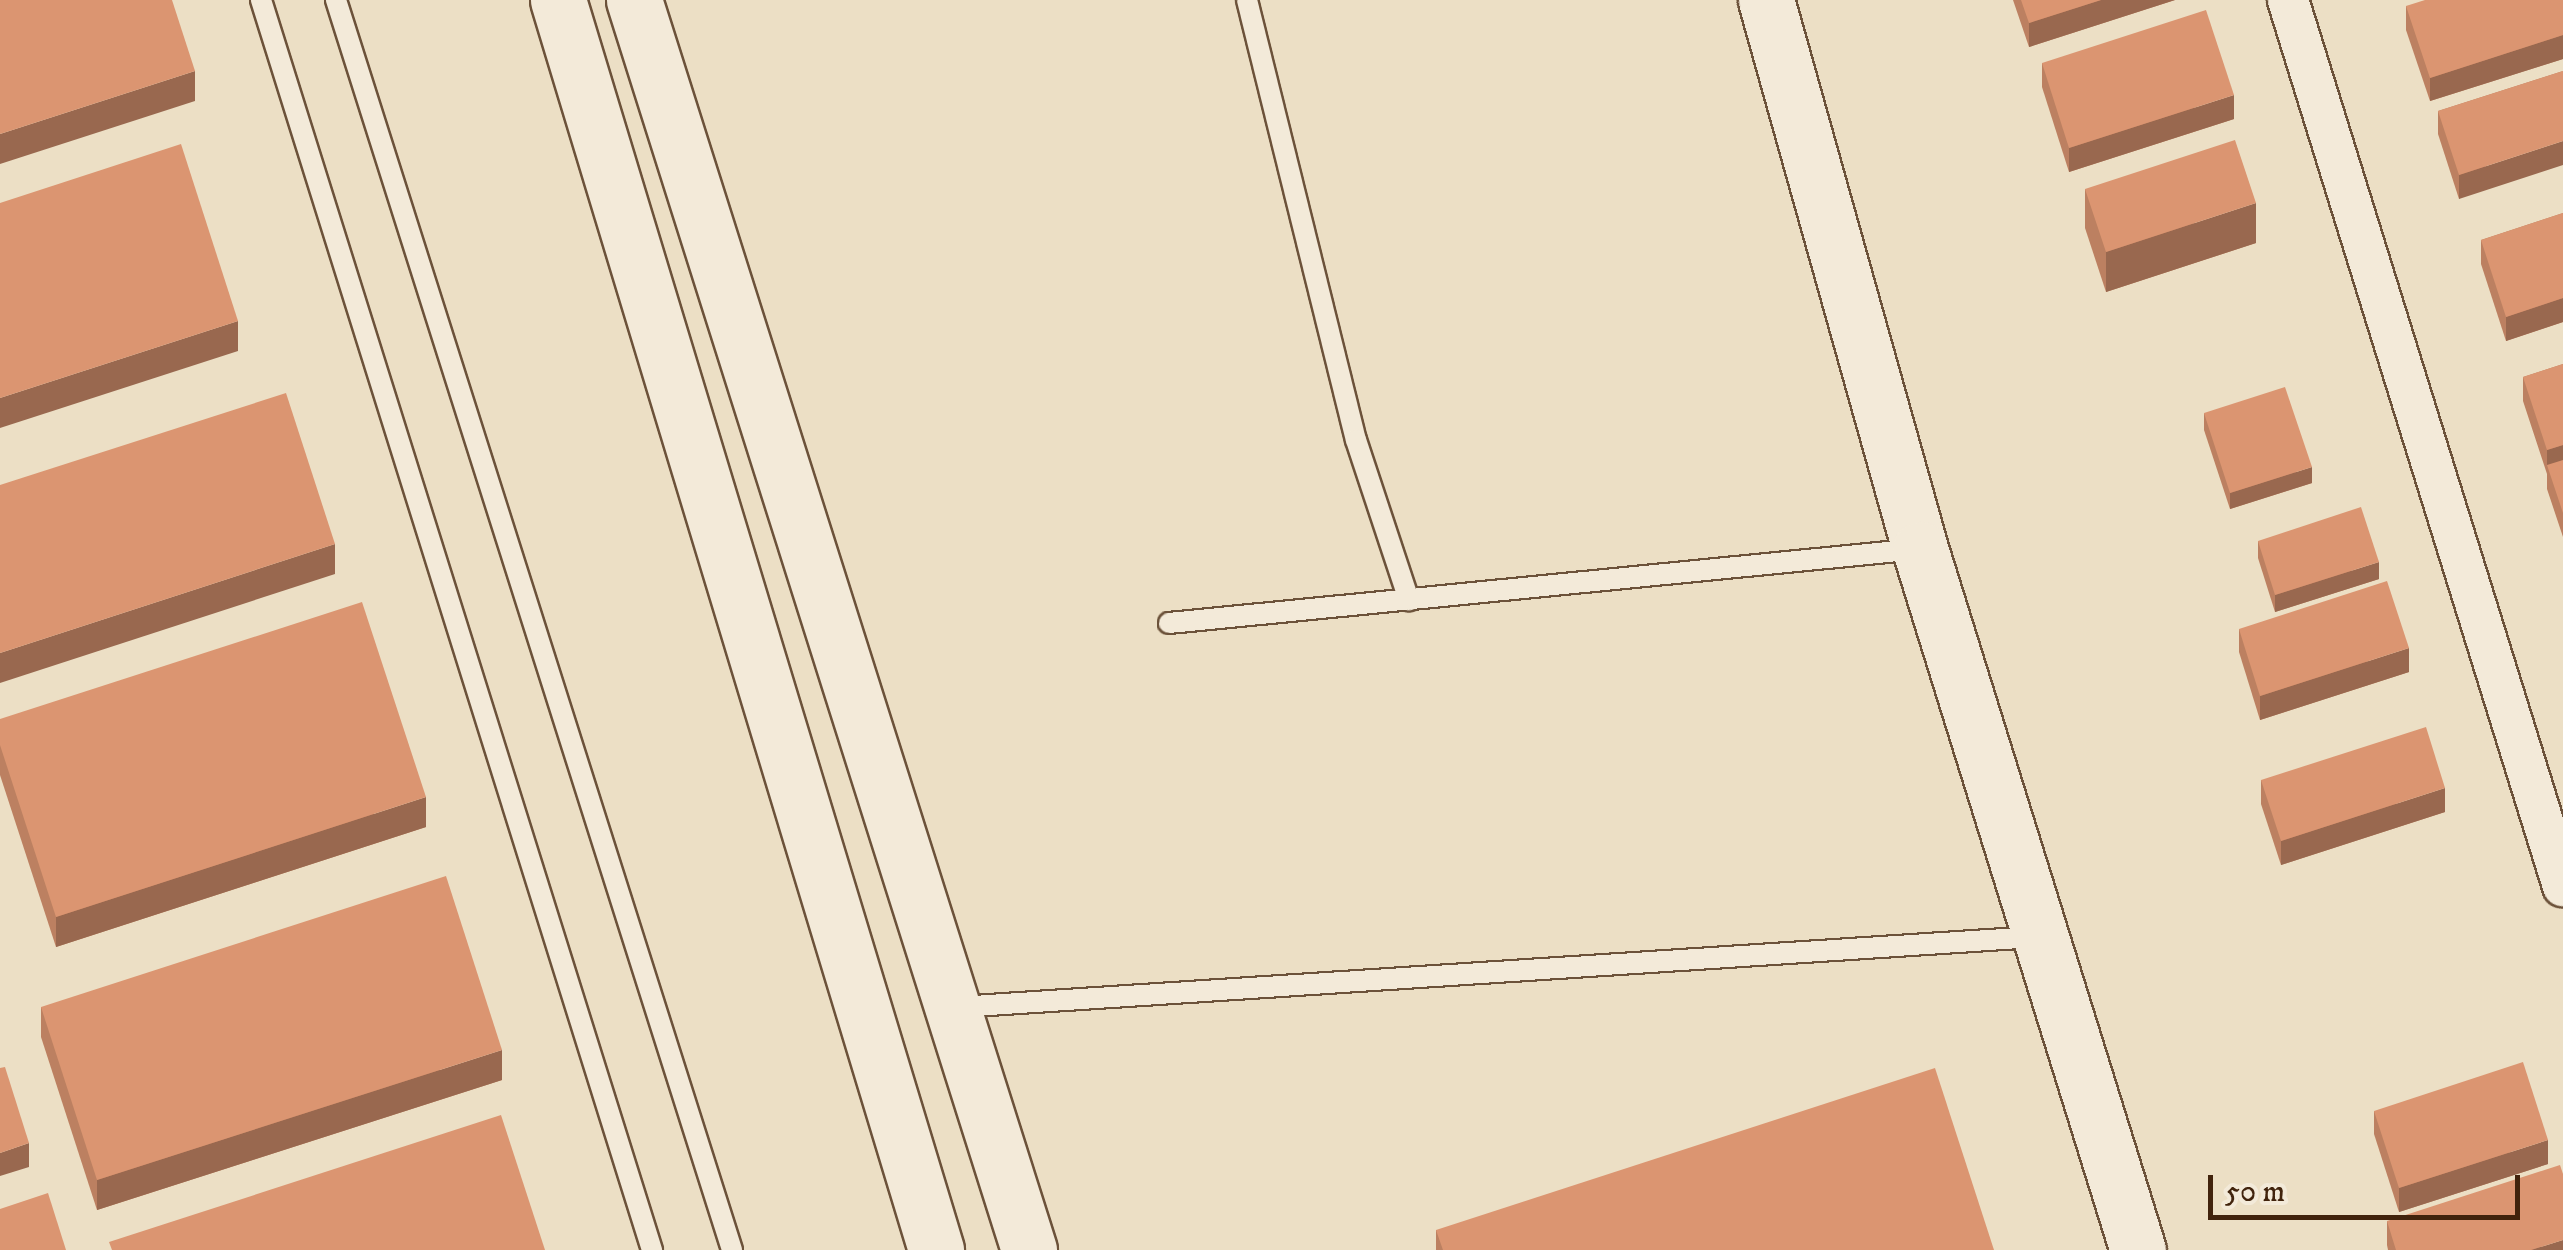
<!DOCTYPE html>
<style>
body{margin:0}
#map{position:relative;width:2563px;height:1250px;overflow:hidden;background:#ecdfc5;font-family:"IM FELL DW Pica",serif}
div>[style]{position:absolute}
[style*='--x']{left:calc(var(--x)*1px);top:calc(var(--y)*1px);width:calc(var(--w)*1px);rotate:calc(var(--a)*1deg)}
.roads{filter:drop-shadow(2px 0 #6c523a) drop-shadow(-2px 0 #6c523a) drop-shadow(0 2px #6c523a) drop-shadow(0 -2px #6c523a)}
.lane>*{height:20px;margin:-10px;padding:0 10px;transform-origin:10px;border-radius:10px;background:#f3ead9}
.street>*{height:40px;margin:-20px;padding:0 20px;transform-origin:20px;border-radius:20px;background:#f3ead9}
.secondary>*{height:55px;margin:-27.5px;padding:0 27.5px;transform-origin:27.5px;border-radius:27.5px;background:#f3ead9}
.wall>*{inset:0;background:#bc8061}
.shaded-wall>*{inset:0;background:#99684f}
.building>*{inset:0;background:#db9571}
span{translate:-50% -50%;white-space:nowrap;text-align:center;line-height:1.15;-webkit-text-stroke:10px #f3ead9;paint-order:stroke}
.scale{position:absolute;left:2208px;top:1175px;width:312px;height:45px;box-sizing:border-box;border:5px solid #41230c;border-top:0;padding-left:12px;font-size:30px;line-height:35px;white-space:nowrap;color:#41230c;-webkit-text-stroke:8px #f3ead9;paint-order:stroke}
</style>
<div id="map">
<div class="roads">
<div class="lane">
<i style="--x:261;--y:0;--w:1310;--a:72.63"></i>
<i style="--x:336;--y:0;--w:1311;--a:72.42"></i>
<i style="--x:1247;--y:0;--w:453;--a:76.1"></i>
<i style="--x:1356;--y:440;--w:169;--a:71.7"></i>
<i style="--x:1169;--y:623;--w:753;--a:-5.64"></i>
<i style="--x:958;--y:1007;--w:1080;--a:-3.72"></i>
</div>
<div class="street">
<i style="--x:2288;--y:0;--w:928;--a:72.76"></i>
</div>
<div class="secondary">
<i style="--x:558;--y:0;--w:1306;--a:73.17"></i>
<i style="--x:634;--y:0;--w:1311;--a:72.46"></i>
<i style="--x:1766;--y:0;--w:570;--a:74.33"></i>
<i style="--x:1920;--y:549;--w:734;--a:72.73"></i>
</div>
</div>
<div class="wall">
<i style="clip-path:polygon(2013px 0,2175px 0,2029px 47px)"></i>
<i style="clip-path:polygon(2563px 0,2563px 59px,2430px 101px,2406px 30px,2406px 6px)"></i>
<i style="clip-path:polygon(2042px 63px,2234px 119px,2069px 172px,2042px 87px)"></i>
<i style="clip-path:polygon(2563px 71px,2459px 199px,2438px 134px,2438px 111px)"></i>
<i style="clip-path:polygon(2085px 189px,2256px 243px,2106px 292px,2085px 228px)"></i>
<i style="clip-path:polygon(2563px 213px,2563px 322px,2506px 341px,2481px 264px,2481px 240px)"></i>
<i style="clip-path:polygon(2563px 364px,2563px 537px,2547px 489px,2547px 474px,2523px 401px,2523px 377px)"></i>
<i style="clip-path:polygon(2204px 413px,2312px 483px,2230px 509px,2204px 430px)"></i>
<i style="clip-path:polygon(2258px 541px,2379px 579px,2275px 612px,2258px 558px)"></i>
<i style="clip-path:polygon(2239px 629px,2409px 672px,2260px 720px,2239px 652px)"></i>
<i style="clip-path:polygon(0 719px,426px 827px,56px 947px,0 775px)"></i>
<i style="clip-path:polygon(2261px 780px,2445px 812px,2281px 865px,2261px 804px)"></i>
<i style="clip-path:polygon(41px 1007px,502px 1080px,97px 1210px,41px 1037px)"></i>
<i style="clip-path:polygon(2374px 1111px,2548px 1164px,2399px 1212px,2374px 1134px)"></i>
<i style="clip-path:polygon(2387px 1221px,2563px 1250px,2388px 1250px,2387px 1245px)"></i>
<i style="clip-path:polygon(1436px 1230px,1994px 1250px,1436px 1250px)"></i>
</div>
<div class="shaded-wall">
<i style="clip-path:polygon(2101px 0,2175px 0,2029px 47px,2029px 23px)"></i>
<i style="clip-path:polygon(2563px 35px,2563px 59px,2430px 101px,2430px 78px)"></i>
<i style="clip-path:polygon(195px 71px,195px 101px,0 164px,0 134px)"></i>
<i style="clip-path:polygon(2234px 95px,2234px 119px,2069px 172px,2069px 148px)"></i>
<i style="clip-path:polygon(2563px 141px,2563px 165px,2459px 199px,2459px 175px)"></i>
<i style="clip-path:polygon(2256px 203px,2256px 243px,2106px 292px,2106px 252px)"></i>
<i style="clip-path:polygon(2563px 298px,2563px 322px,2506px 341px,2506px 317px)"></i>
<i style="clip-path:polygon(238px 321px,238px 351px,0 428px,0 398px)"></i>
<i style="clip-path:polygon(2563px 445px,2563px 469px,2547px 465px,2547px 474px,2547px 450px)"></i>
<i style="clip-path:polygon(2312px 467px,2312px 483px,2230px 509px,2230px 493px)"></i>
<i style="clip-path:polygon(335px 544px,335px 574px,0 683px,0 653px)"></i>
<i style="clip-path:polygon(2379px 562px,2379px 579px,2275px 612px,2275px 595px)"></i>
<i style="clip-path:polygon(2409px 648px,2409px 672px,2260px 720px,2260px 696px)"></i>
<i style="clip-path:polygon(2445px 788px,2445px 812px,2281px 865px,2281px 841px)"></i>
<i style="clip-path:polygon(426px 797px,426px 827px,56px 947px,56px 917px)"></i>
<i style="clip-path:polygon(502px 1050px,502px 1080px,97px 1210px,97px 1180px)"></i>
<i style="clip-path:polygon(2548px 1140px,2548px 1164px,2399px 1212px,2399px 1188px)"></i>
<i style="clip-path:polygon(29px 1143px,29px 1167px,0 1176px,0 1153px)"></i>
<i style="clip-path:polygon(2563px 1240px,2563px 1250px,2531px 1250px)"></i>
</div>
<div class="building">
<i style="clip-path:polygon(0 0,172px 0,195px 71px,0 134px)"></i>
<i style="clip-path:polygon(2021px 0,2101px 0,2029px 23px)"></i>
<i style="clip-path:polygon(2425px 0,2563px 0,2563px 35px,2430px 78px,2406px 6px)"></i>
<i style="clip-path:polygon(2206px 10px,2234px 95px,2069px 148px,2042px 63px)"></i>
<i style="clip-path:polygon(2563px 71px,2563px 141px,2459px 175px,2438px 111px)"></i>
<i style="clip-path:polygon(2235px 140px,2256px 203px,2106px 252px,2085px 189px)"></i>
<i style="clip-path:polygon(181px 144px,238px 321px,0 398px,0 203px)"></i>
<i style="clip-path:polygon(2563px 213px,2563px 298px,2506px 317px,2481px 240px)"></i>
<i style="clip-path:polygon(2563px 364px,2563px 445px,2547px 450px,2523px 377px)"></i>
<i style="clip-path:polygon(2285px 387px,2312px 467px,2230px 493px,2204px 413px)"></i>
<i style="clip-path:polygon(286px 393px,335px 544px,0 653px,0 485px)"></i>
<i style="clip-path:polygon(2563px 460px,2563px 513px,2547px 465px)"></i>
<i style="clip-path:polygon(2361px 507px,2379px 562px,2275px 595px,2258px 541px)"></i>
<i style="clip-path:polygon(2387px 581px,2409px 648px,2260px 696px,2239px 629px)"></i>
<i style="clip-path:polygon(362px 602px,426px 797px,56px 917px,0 745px,0 719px)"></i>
<i style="clip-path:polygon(2426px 727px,2445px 788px,2281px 841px,2261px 780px)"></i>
<i style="clip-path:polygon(446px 876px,502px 1050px,97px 1180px,41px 1007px)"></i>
<i style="clip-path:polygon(2523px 1062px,2548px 1140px,2399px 1188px,2374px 1111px)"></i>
<i style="clip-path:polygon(5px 1067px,29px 1143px,0 1153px,0 1068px)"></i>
<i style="clip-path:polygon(1935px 1068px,1994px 1250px,1443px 1250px,1436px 1230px)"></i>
<i style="clip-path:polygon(501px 1115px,545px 1250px,112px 1250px,109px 1242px)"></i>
<i style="clip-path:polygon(2560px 1165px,2563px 1174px,2563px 1240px,2531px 1250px,2396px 1250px,2387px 1221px)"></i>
<i style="clip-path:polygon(48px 1193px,66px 1250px,0 1250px,0 1209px)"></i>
</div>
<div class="scale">50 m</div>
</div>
